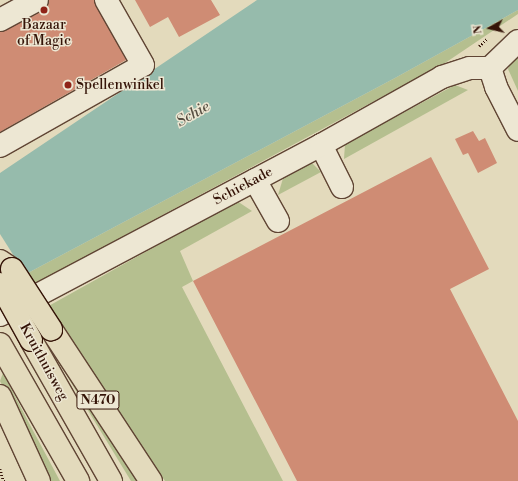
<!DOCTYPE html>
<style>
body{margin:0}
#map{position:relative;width:518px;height:481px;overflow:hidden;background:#e3dabc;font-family:"Libre Bodoni",serif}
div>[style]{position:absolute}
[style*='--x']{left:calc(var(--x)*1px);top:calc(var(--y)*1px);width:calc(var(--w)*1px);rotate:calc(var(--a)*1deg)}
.green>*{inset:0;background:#b5bf8f}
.water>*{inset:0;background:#96bbac}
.pier>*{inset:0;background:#e3dabc}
.building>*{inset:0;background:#cf8c74}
.path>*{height:2.5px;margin-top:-1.25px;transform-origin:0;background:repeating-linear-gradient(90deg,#341307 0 1px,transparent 0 3px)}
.roads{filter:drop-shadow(1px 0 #604534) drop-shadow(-1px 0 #604534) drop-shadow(0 1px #604534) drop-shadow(0 -1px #604534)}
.minor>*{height:22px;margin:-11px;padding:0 11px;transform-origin:11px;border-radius:11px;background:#ede7d3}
.highway>*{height:22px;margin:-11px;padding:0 11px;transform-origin:11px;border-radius:11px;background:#e3dabc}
.bridges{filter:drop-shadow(1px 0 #341307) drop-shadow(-1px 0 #341307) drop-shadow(0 1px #341307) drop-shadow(0 -1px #341307)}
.highway-bridge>*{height:22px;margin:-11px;padding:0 11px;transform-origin:11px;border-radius:11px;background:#e3dabc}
.dots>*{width:11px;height:11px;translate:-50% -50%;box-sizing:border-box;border:2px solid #ede7d3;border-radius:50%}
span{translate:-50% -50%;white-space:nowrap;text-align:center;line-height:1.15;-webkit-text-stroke:3px #ede7d3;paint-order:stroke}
.shield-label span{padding:1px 3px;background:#ede7d3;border:1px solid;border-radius:3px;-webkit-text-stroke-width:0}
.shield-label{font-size:13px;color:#341307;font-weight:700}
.poi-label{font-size:14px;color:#341307}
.left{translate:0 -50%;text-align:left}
.street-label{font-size:14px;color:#341307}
.water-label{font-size:15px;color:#564e41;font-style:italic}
.north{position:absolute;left:470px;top:8px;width:40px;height:40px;-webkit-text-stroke:3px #ede7d3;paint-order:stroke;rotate:262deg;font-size:11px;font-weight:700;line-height:16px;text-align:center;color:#341307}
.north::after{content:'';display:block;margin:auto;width:14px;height:18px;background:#341307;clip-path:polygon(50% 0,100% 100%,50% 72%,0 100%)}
</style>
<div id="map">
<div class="green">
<i style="clip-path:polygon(518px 10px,518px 14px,445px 63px,38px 282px,31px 282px,26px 274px,395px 78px)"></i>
<i style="clip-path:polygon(518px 54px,518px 91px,508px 69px,513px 57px)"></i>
<i style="clip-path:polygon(455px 85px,468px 90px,344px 159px,345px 144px)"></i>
<i style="clip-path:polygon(310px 161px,321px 172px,278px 195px,284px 175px)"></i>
<i style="clip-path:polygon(237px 201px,252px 211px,180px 251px,193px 281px,182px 287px,283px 481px,165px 481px,45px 308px)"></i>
<i style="clip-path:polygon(42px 335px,146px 481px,131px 481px)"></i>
<i style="clip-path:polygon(3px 373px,29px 423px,60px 481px,48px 481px,0 381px)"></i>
</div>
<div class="water">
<i style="clip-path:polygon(257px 0,518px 0,518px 10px,395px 78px,26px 274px,20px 262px,0 273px,0 173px)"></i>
</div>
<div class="pier">
<i style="clip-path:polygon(0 234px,19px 264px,0 275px)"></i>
</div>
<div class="building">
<i style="clip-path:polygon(49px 0,94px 0,126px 60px,0 132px,0 32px,43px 11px)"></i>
<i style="clip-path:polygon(135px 0,211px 0,220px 15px,179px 37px,168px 17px,150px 27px)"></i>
<i style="clip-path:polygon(473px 131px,479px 141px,485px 138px,497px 163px,478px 173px,468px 153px,463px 155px,455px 139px)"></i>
<i style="clip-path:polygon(431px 157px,489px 269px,450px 289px,518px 421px,518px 481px,297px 481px,193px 281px)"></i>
</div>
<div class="path">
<i style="--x:479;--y:46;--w:11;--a:-41"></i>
<i style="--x:0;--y:469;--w:13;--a:72"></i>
</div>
<div class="roads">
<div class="minor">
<i style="--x:0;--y:20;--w:42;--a:-28.4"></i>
<i style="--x:490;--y:68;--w:20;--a:72"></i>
<i style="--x:496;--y:87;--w:48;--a:62.9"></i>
<i style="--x:490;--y:68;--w:39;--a:-44"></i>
<i style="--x:321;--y:145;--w:47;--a:63.4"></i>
<i style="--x:0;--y:146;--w:164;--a:-29.5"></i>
<i style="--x:143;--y:65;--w:75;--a:-119.6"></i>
<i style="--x:255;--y:180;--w:47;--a:60.7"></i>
<i style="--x:0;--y:315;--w:363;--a:-27.9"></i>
<i style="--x:321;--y:145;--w:139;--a:-29.3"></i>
<i style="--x:442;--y:77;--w:29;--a:-18"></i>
<i style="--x:470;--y:68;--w:20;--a:0"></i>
</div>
<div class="highway">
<i style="--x:0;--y:261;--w:14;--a:34"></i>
<i style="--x:51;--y:329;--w:182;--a:56.7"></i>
<i style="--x:31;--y:340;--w:162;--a:60.4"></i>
<i style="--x:0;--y:344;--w:158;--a:60.3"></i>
<i style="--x:0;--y:396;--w:94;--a:65.4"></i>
</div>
</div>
<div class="bridges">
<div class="highway-bridge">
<i style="--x:12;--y:269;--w:72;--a:57"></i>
<i style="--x:0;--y:284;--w:64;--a:61"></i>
</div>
</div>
<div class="dots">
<i style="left:44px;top:10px;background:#8f2418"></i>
<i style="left:68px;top:85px;background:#8f2418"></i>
</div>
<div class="shield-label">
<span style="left:98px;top:400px">N470</span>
</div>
<div class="poi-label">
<span style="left:44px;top:33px">Bazaar<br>of Magic</span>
<span class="left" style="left:76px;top:85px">Spellenwinkel</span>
</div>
<div class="street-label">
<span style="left:243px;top:186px;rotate:-28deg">Schiekade</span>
<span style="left:44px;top:362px;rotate:61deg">Kruithuisweg</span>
</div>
<div class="water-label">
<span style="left:193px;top:114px;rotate:-30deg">Schie</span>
</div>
<div class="north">N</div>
</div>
